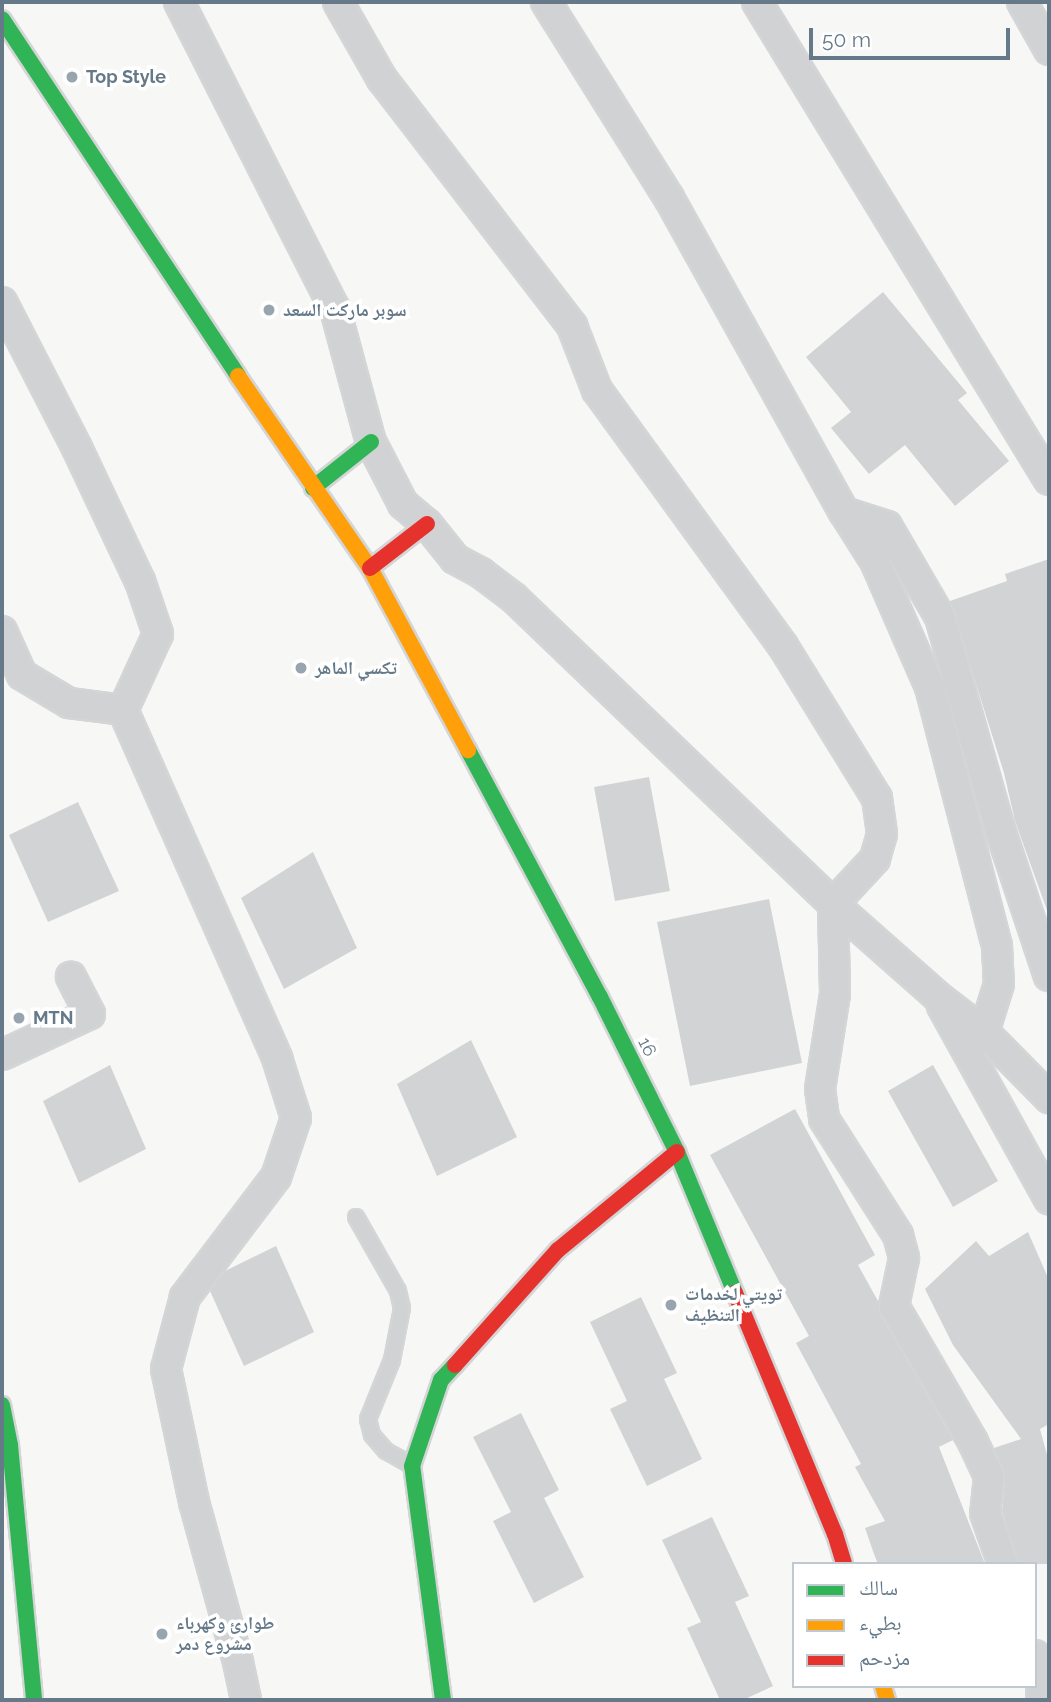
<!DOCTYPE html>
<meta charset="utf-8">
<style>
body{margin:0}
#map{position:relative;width:1051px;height:1702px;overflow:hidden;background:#f7f7f6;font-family:Raleway,"Noto Naskh Arabic",sans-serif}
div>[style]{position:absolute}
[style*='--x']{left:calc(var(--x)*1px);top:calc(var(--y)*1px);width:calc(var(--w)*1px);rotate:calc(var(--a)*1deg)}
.building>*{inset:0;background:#d2d3d4}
.roads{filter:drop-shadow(2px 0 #d4d5d6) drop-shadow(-2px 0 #d4d5d6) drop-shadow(0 2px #d4d5d6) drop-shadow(0 -2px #d4d5d6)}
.lane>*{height:14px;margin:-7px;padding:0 7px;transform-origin:7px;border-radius:7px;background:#d1d2d3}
.street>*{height:28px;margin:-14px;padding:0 14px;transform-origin:14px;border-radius:14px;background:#d1d2d3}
.fast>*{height:16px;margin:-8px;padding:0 8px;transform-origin:8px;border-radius:8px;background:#30b455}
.slow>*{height:16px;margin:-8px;padding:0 8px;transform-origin:8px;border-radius:8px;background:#ff9f0a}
.jam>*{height:16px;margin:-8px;padding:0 8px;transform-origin:8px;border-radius:8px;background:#e5322d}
.dots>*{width:19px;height:19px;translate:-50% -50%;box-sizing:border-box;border:4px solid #fff;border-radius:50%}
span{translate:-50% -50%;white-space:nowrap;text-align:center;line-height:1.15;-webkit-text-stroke:7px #fff;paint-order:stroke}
.poi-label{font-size:18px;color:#657989;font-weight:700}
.left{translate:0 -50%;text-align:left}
.street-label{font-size:18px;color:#657989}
.frame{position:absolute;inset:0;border:4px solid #657989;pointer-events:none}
.legend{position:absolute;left:792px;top:1562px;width:245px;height:126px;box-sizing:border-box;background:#fff;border:2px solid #c1c9d0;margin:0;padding:9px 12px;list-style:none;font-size:21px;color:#657989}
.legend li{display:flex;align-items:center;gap:14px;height:35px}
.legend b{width:35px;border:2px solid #c1c9d0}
.scale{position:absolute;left:809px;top:28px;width:201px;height:32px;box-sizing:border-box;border:4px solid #657989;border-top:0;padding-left:9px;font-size:21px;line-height:24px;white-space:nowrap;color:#657989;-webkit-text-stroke:5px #fff;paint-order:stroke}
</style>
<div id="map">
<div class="building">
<i style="clip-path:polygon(883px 292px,967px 393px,958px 400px,1009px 461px,955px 506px,905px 445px,869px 474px,831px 428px,851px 412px,806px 357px)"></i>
<i style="clip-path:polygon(1049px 559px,1049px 913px,1048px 913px,1015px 821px,1004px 773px,950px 601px,1007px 581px,1005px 574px)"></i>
<i style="clip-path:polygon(649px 777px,670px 891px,615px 901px,594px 787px)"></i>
<i style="clip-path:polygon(78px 802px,119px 891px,48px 922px,9px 835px)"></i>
<i style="clip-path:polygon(313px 852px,357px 948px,284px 989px,241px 898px)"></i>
<i style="clip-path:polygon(769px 899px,802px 1063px,690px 1086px,657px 922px)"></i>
<i style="clip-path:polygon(471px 1040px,517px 1137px,437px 1176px,397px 1084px)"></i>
<i style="clip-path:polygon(110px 1065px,146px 1149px,79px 1183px,43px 1101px)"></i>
<i style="clip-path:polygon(933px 1065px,998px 1181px,953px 1207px,888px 1091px)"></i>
<i style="clip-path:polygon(795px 1109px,875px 1255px,858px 1265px,878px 1301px,880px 1314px,953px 1440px,939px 1447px,985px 1564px,878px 1564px,874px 1554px,865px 1528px,885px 1521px,855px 1467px,861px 1464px,796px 1343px,809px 1336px,710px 1155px)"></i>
<i style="clip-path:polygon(1028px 1232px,1049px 1280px,1049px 1424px,1040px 1429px,1049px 1462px,1049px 1564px,1019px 1564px,1002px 1511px,1005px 1478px,994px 1448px,1021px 1439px,953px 1345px,925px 1289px,976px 1241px,989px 1256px)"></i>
<i style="clip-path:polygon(276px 1246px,314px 1332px,244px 1366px,210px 1291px,225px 1271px)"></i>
<i style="clip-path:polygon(641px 1297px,677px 1373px,664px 1379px,702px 1459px,647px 1486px,610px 1409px,627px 1401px,590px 1322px)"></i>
<i style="clip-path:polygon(521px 1413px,559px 1490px,544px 1498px,584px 1577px,534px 1603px,493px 1521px,511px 1512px,473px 1437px)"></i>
<i style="clip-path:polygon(712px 1517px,749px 1596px,735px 1602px,773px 1686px,743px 1700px,720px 1700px,687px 1628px,701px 1622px,662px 1540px)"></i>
</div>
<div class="roads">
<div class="lane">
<i style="--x:356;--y:1217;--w:85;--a:60.4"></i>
<i style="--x:398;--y:1291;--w:17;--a:77"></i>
<i style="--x:402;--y:1308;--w:53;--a:100.9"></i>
<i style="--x:392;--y:1360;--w:64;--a:112.1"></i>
<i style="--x:368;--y:1419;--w:16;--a:76"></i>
<i style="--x:372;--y:1435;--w:21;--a:49"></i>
<i style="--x:386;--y:1451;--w:29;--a:29"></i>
</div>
<div class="street">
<i style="--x:179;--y:2;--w:344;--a:63.1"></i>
<i style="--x:335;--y:309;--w:138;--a:74.9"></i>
<i style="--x:371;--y:442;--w:70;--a:62.7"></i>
<i style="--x:403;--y:504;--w:31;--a:40"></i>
<i style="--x:427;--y:524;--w:45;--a:51.3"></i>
<i style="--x:455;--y:559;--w:30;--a:28"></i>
<i style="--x:481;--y:573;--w:41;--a:37.1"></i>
<i style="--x:514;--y:598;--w:442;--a:43.8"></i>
<i style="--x:833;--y:904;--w:139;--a:41.5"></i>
<i style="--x:937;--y:996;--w:59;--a:37.5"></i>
<i style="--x:984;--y:1032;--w:93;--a:45.4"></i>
<i style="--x:338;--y:2;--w:89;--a:60.3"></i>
<i style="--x:382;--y:79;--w:312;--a:52.4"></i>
<i style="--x:572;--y:326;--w:69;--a:68.7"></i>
<i style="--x:597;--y:390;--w:316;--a:54"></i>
<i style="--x:783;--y:646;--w:179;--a:58.3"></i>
<i style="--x:877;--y:798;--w:36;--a:82"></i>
<i style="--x:882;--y:834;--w:26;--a:106"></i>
<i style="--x:875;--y:859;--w:62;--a:133"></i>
<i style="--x:833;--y:904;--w:90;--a:88.7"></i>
<i style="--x:835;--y:994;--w:96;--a:99"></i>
<i style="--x:820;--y:1089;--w:30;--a:82"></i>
<i style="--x:824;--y:1119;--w:138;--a:57.5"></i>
<i style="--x:898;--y:1235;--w:24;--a:75"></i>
<i style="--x:904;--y:1258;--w:49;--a:101.8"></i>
<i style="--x:894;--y:1306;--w:157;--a:59.8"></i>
<i style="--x:973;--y:1442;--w:38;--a:65"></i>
<i style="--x:989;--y:1477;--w:36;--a:96"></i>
<i style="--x:985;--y:1513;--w:54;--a:70.6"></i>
<i style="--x:546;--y:2;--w:231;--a:57.9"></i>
<i style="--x:669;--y:198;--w:359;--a:60.9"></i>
<i style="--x:844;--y:512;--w:58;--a:57.7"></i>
<i style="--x:875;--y:561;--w:137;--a:66.4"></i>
<i style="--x:930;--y:687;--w:268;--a:75.5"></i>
<i style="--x:997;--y:947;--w:37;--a:87"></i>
<i style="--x:999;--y:984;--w:50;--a:107.4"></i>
<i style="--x:757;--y:2;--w:560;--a:58.58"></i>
<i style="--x:1022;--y:2;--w:55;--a:60.6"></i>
<i style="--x:2;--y:302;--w:164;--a:62.8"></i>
<i style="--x:77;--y:448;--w:147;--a:64.7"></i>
<i style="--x:140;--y:581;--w:56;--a:71.2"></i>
<i style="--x:158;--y:634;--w:84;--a:114.7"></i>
<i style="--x:123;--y:710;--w:381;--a:66.1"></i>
<i style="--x:277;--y:1058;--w:63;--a:72.4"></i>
<i style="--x:296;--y:1118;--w:62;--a:108.7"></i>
<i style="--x:276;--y:1177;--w:151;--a:127.2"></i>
<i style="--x:185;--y:1297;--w:74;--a:104.8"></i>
<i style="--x:166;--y:1369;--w:136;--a:78.1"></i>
<i style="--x:194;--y:1502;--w:166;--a:74.6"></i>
<i style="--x:238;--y:1662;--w:39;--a:78"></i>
<i style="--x:844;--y:512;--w:45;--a:18"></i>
<i style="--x:887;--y:526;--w:105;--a:59.8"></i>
<i style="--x:940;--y:617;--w:217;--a:74.2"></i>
<i style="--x:999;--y:826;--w:158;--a:71.6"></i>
<i style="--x:2;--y:631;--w:48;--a:65.6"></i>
<i style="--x:22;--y:675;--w:55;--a:30.8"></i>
<i style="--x:69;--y:703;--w:54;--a:7.4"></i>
<i style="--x:942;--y:1006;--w:221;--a:61"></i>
<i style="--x:2;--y:1055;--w:97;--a:-25"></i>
<i style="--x:90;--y:1014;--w:42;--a:-117.2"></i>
<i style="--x:1035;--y:1655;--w:18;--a:71"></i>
<i style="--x:1041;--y:1672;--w:28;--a:90"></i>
</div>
<div class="fast">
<i style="--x:2;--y:19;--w:428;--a:56.5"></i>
<i style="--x:313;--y:488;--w:74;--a:-38.4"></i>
<i style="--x:468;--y:750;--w:280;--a:61.9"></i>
<i style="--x:600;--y:997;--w:173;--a:63.6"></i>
<i style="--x:677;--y:1152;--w:152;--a:67.6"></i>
<i style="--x:2;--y:1405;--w:41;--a:78.7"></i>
<i style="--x:10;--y:1445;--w:256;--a:84.6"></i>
<i style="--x:443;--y:1700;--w:236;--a:-97.5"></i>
<i style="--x:412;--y:1466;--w:91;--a:-71.4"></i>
<i style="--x:441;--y:1380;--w:21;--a:-47"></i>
</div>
<div class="slow">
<i style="--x:238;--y:376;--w:233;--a:55.5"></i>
<i style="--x:370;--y:568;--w:207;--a:61.7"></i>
<i style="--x:883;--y:1686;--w:15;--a:74"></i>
</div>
<div class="jam">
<i style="--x:370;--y:568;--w:72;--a:-37.7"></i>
<i style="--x:735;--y:1293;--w:261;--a:67.5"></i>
<i style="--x:835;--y:1534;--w:31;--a:73"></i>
<i style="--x:455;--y:1365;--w:154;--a:-48.2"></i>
<i style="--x:558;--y:1250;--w:154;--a:-39.5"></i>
</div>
</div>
<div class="dots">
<i style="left:72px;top:77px;background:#98a5af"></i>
<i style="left:269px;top:310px;background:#98a5af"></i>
<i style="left:301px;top:668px;background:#98a5af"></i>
<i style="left:19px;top:1018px;background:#98a5af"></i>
<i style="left:671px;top:1305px;background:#98a5af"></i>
<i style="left:162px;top:1634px;background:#98a5af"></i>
</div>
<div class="poi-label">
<span class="left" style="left:86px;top:77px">Top Style</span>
<span class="left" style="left:283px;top:310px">سوبر ماركت السعد</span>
<span class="left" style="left:315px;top:668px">تكسي الماهر</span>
<span class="left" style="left:33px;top:1018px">MTN</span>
<span class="left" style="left:685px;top:1305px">تويتي لخدمات<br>التنظيف</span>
<span class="left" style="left:176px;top:1634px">طوارئ وكهرباء<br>مشروع دمر</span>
</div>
<div class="street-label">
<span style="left:647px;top:1047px;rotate:64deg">16</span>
</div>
<div class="frame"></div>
<ul class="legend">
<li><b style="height:9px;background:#30b455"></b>سالك</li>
<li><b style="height:9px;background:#ff9f0a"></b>بطيء</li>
<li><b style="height:9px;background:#e5322d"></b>مزدحم</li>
</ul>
<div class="scale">50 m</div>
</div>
